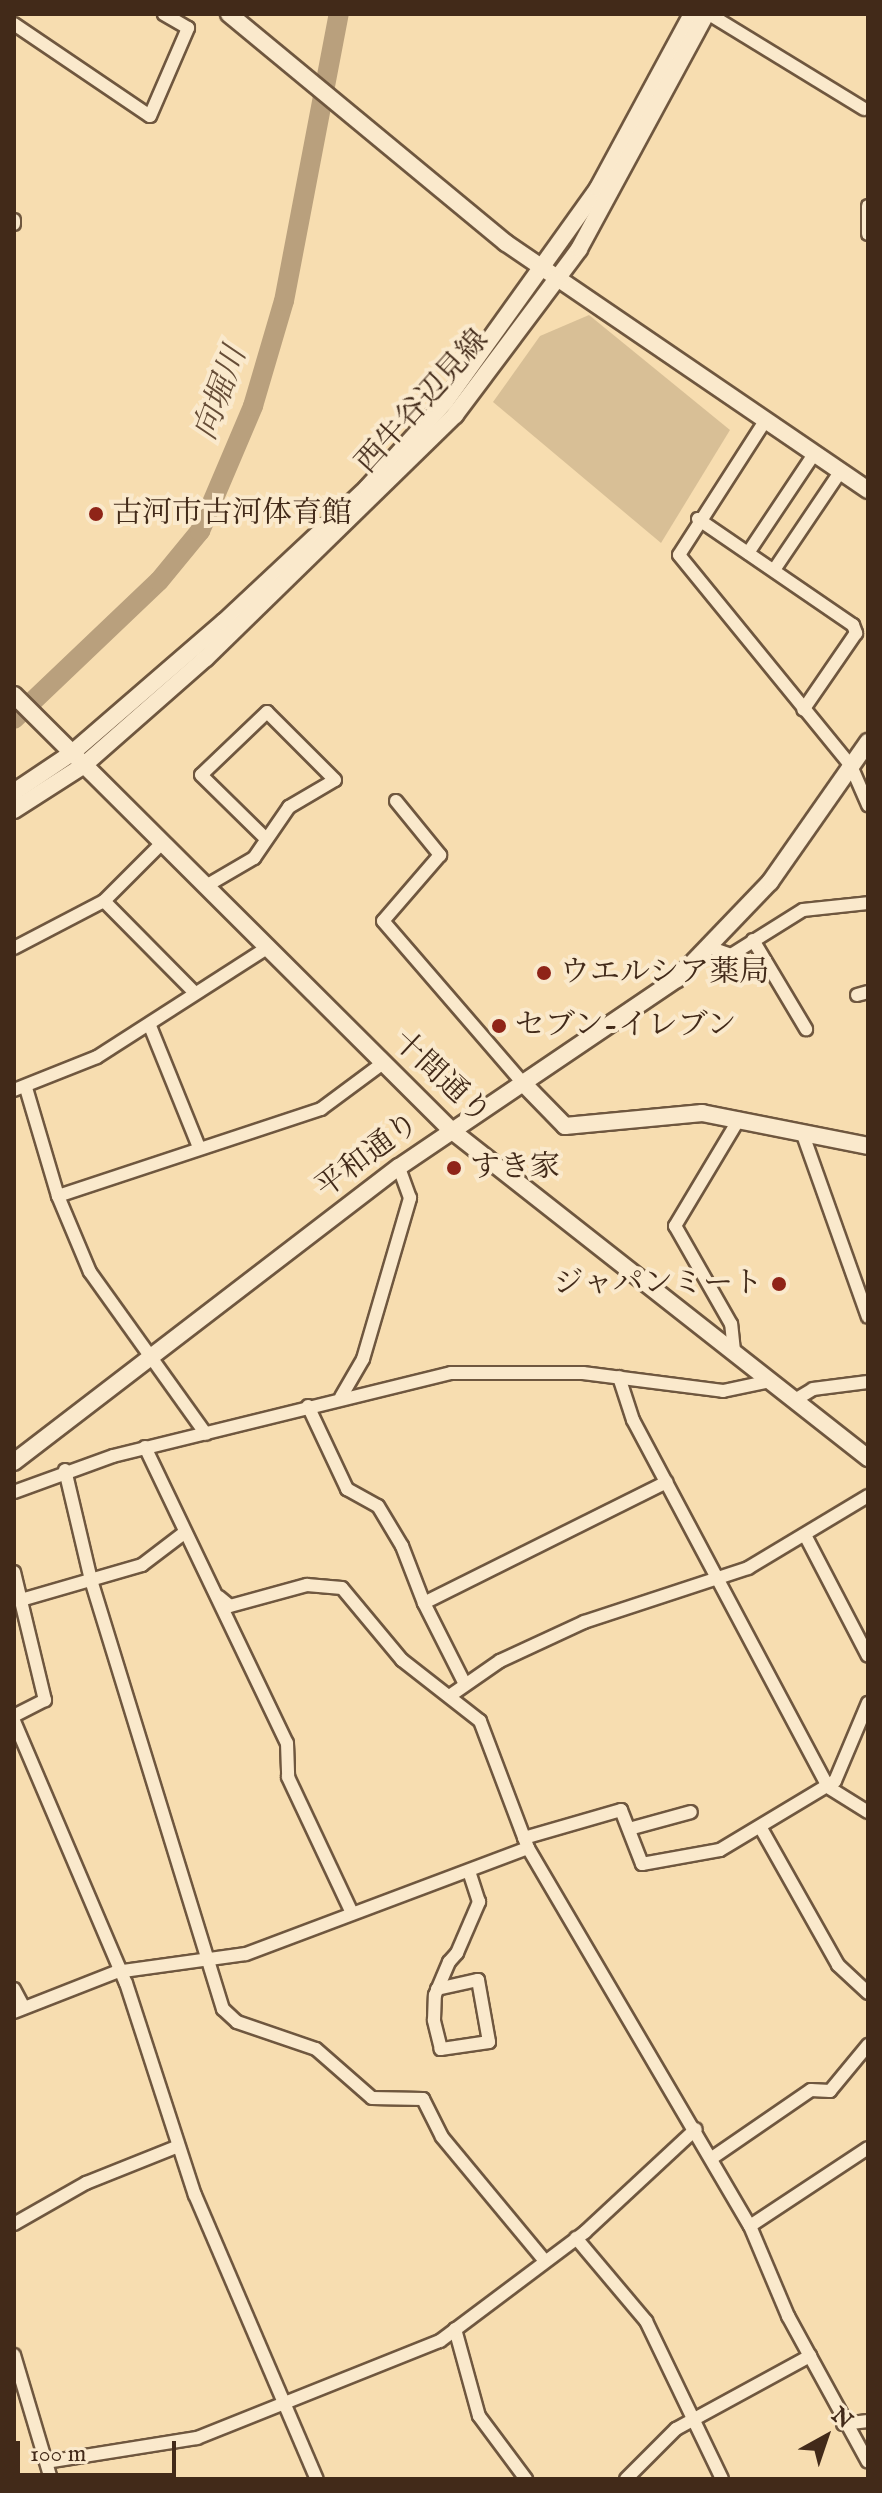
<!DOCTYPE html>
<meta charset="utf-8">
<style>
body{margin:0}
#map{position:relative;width:882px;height:2493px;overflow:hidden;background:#f7ddb0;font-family:"IM FELL English","Noto Serif JP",serif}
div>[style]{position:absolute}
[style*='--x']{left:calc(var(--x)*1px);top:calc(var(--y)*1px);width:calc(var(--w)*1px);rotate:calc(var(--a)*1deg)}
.green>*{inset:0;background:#d8bf96}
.river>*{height:20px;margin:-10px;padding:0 10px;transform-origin:10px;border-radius:10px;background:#b9a07d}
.roads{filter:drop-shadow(2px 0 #6f573f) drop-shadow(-2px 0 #6f573f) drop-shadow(0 2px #6f573f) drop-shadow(0 -2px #6f573f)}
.minor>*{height:12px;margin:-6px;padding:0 6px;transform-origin:6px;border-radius:6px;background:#fae9cc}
.tertiary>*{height:16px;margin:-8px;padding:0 8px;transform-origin:8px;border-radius:8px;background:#fae9cc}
.dots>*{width:22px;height:22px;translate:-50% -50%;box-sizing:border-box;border:4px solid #fae9cc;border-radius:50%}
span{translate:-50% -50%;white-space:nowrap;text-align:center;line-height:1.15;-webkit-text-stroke:8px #fae9cc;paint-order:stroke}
.street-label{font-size:30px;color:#422a19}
.poi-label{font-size:30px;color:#422a19}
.left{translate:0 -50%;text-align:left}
.right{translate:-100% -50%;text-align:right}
.water-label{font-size:32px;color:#664d37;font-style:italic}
.frame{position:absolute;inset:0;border:16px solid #422a19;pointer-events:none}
.north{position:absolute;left:786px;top:2397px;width:80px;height:80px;-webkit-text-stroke:6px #fae9cc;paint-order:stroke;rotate:40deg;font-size:22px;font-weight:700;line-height:32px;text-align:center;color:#422a19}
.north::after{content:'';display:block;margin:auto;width:28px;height:36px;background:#422a19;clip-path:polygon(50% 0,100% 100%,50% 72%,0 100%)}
.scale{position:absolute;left:16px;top:2441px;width:160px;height:36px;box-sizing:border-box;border:4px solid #422a19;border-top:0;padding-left:10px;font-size:24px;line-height:28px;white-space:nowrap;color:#422a19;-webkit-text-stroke:6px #fae9cc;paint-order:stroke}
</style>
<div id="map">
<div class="green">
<i style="clip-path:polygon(589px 315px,730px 430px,661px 543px,493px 402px,540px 336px)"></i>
</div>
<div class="river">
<i style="--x:14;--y:719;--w:200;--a:-43.6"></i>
<i style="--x:159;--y:581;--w:65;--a:-50.6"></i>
<i style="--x:200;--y:531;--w:136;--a:-67"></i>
<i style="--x:253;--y:406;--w:109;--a:-73.6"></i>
<i style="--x:284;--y:301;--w:292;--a:-79.2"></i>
</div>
<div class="roads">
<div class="minor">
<i style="--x:709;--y:14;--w:182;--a:31.5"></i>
<i style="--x:14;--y:24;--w:164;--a:34.1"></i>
<i style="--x:150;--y:116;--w:96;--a:-66.6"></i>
<i style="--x:188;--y:28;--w:28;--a:-150"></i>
<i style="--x:868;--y:206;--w:28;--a:90"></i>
<i style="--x:14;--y:220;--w:4;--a:90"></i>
<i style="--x:765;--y:421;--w:159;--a:122.7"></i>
<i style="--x:679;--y:555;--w:272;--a:50.8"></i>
<i style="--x:851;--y:766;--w:43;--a:66.4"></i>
<i style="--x:698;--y:519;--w:188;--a:34.4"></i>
<i style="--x:853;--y:625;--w:9;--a:69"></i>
<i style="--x:856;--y:633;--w:93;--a:124.5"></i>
<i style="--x:748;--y:553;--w:119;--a:-56.3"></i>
<i style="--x:774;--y:570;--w:118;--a:-56"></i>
<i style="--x:396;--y:801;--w:70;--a:50.8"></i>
<i style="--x:440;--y:855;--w:87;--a:130.8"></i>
<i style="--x:383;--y:921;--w:214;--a:49.2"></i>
<i style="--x:162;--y:843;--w:82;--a:135"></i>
<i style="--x:104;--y:901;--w:125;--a:45.3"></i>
<i style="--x:206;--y:886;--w:56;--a:-30.3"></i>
<i style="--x:254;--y:858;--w:62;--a:-55.5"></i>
<i style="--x:289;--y:807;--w:53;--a:-30.4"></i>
<i style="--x:335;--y:780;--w:96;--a:-135"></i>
<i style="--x:267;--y:712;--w:91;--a:136.3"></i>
<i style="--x:201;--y:775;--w:90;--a:44.5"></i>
<i style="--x:753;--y:940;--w:104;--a:59.2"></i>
<i style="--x:14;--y:948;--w:102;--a:-27.6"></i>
<i style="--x:711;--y:948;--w:21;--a:19"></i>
<i style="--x:731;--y:955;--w:85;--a:-32"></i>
<i style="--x:803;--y:910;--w:65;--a:-6.1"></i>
<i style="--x:857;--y:995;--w:11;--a:-15"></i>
<i style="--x:150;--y:1026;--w:131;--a:68"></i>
<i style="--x:26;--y:1088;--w:113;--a:73.5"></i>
<i style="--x:58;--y:1196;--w:82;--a:67.2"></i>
<i style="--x:90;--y:1272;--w:199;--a:54.4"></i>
<i style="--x:14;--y:1090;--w:89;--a:-21.7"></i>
<i style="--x:97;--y:1057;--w:202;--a:-32.7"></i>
<i style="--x:802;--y:1132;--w:196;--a:70.4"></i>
<i style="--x:58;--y:1196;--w:277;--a:-18.3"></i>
<i style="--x:321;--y:1109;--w:77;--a:-36.6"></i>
<i style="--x:734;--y:1351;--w:27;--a:-96"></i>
<i style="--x:731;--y:1324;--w:113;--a:-119.7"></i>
<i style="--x:675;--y:1226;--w:125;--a:-59.1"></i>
<i style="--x:619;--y:1377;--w:45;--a:72"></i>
<i style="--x:633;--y:1420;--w:416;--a:62"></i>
<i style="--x:828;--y:1787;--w:47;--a:32"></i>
<i style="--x:341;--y:1397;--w:44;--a:-59.9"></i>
<i style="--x:363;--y:1359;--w:168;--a:-73.7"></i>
<i style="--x:410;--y:1198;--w:33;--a:-110"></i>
<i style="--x:795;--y:1400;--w:21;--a:-31"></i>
<i style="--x:813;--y:1389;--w:55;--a:-7.3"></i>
<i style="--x:308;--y:1406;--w:92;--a:64.8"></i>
<i style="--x:347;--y:1489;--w:35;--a:29"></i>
<i style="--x:378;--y:1506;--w:47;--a:59"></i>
<i style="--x:402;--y:1546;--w:61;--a:68.9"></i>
<i style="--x:424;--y:1603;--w:271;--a:-26.5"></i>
<i style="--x:145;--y:1447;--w:328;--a:64.4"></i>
<i style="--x:287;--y:1743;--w:34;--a:88"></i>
<i style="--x:288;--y:1777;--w:150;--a:64.8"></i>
<i style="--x:65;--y:1470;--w:113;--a:76.7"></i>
<i style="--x:91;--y:1580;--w:449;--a:72.9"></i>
<i style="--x:223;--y:2009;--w:19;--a:43"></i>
<i style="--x:237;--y:2022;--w:83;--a:18.9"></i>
<i style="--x:316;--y:2049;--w:74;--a:41.2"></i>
<i style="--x:372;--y:2098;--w:51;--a:1.1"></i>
<i style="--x:423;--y:2099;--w:42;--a:63.4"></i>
<i style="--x:442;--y:2137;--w:160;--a:50.3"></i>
<i style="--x:14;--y:1492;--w:105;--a:-20"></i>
<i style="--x:113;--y:1456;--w:348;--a:-13.8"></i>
<i style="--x:451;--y:1373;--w:132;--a:0"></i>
<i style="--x:583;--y:1373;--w:141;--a:7.3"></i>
<i style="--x:723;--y:1391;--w:49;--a:-11.8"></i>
<i style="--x:805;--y:1535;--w:136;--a:62.5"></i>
<i style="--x:14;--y:1572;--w:132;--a:76.4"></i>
<i style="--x:45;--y:1700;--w:35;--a:153"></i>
<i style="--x:219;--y:1597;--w:14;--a:39"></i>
<i style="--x:230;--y:1606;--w:80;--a:-15.3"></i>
<i style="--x:307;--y:1585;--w:35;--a:5"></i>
<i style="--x:342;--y:1588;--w:94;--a:50.2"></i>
<i style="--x:402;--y:1660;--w:99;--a:38"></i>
<i style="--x:480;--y:1721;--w:136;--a:69.3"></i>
<i style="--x:528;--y:1848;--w:438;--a:59.6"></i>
<i style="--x:750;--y:2226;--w:98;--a:67.1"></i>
<i style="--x:788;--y:2316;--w:166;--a:61.3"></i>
<i style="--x:21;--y:1600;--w:126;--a:-16.1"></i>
<i style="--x:142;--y:1565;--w:53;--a:-37.3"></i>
<i style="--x:424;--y:1603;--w:91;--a:63.2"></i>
<i style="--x:451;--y:1695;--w:60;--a:-34.8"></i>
<i style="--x:500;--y:1661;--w:93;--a:-24.9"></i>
<i style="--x:584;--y:1622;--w:173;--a:-18.2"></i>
<i style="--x:748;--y:1568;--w:140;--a:-31"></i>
<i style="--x:14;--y:1721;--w:285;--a:66.9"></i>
<i style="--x:126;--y:1983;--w:223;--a:72"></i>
<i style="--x:195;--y:2195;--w:309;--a:66.8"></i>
<i style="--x:629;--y:1829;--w:64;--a:-15.3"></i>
<i style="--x:762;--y:1830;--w:155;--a:60.6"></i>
<i style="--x:838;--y:1965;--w:41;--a:43"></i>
<i style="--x:524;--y:1838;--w:101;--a:-16.1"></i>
<i style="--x:621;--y:1810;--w:58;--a:68.7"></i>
<i style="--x:642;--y:1864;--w:79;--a:-10.2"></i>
<i style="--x:720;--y:1850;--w:134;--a:-31"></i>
<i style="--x:835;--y:1781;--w:85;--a:-67.1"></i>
<i style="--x:14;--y:1989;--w:21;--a:62"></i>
<i style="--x:437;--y:1989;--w:42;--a:-12.4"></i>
<i style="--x:478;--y:1980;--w:63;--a:79.9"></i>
<i style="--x:489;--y:2042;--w:49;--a:171.7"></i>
<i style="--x:441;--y:2049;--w:30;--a:-104"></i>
<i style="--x:434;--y:2020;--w:25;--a:-88"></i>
<i style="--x:435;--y:1995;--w:36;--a:-67"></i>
<i style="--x:449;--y:1962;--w:12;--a:-48"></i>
<i style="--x:457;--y:1953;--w:56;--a:-66.7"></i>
<i style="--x:479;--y:1902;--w:32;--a:-108"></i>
<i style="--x:14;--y:2012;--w:110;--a:-21.4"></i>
<i style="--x:116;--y:1972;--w:131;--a:-7.9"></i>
<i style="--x:246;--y:1954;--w:301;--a:-20.6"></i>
<i style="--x:712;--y:2158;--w:120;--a:-34.5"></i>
<i style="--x:811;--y:2090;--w:19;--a:3"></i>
<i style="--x:830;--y:2091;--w:60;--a:-50.4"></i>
<i style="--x:14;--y:2224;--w:83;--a:-29.7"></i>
<i style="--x:86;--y:2183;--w:97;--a:-21.8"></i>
<i style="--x:750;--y:2226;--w:141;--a:-33.5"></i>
<i style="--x:576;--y:2238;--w:109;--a:49.9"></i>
<i style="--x:646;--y:2321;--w:175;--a:64.3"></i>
<i style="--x:455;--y:2329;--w:90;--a:74.6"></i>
<i style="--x:479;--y:2416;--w:79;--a:53.3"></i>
<i style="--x:14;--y:2355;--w:129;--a:73.4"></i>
<i style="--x:843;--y:2424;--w:25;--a:-7"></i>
<i style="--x:47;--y:2462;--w:152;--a:-9.1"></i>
<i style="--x:197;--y:2438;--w:262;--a:-21.8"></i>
<i style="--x:440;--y:2341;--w:181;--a:-36.9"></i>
<i style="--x:585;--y:2232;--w:151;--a:-42.9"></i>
<i style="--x:626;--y:2479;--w:71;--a:-45"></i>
<i style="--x:676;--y:2429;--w:153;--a:-28.6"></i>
</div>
<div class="tertiary">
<i style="--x:229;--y:14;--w:359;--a:39.6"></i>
<i style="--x:506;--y:243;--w:438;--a:34.3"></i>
<i style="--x:14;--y:695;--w:617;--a:44.87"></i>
<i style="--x:451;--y:1130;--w:531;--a:38.19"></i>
<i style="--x:14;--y:792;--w:70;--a:-33.9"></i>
<i style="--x:72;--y:753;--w:201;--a:-40.8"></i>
<i style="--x:224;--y:622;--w:196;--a:-43.1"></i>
<i style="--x:367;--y:488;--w:116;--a:-47.8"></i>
<i style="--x:445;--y:402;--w:263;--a:-54.4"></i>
<i style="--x:598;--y:188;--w:198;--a:-61.6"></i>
<i style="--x:14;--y:810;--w:83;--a:-32.7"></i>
<i style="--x:84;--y:765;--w:162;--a:-41.3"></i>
<i style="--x:206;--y:658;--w:348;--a:-44.3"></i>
<i style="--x:455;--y:415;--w:207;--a:-53.2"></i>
<i style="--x:579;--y:249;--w:267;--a:-61.6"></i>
<i style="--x:523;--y:1083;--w:60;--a:45.7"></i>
<i style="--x:565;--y:1126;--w:138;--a:-5.4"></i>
<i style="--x:702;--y:1113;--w:169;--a:11.2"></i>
<i style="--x:14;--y:1462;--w:485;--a:-37.5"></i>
<i style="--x:399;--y:1167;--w:336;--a:-34.1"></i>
<i style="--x:677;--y:979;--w:134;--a:-46.2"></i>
<i style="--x:770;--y:882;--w:171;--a:-55"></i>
</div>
</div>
<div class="dots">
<i style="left:96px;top:514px;background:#8f2418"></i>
<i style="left:544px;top:973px;background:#8f2418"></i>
<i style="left:499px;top:1026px;background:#8f2418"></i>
<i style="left:454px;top:1168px;background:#8f2418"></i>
<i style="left:779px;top:1284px;background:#8f2418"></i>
</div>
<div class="street-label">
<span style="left:423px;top:402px;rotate:-48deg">西牛谷辺見線</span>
<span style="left:441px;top:1078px;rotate:43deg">十間通り</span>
<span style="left:368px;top:1156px;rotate:-37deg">平和通り</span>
</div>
<div class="poi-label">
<span class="left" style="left:112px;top:514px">古河市古河体育館</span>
<span class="left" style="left:560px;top:973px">ウエルシア薬局</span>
<span class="left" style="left:515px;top:1026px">セブン-イレブン</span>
<span class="left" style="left:470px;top:1168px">すき家</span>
<span class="right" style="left:763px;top:1284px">ジャパンミート</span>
</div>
<div class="water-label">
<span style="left:222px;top:394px;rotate:-70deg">向堀川</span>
</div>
<div class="frame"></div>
<div class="north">N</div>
<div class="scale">100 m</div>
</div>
